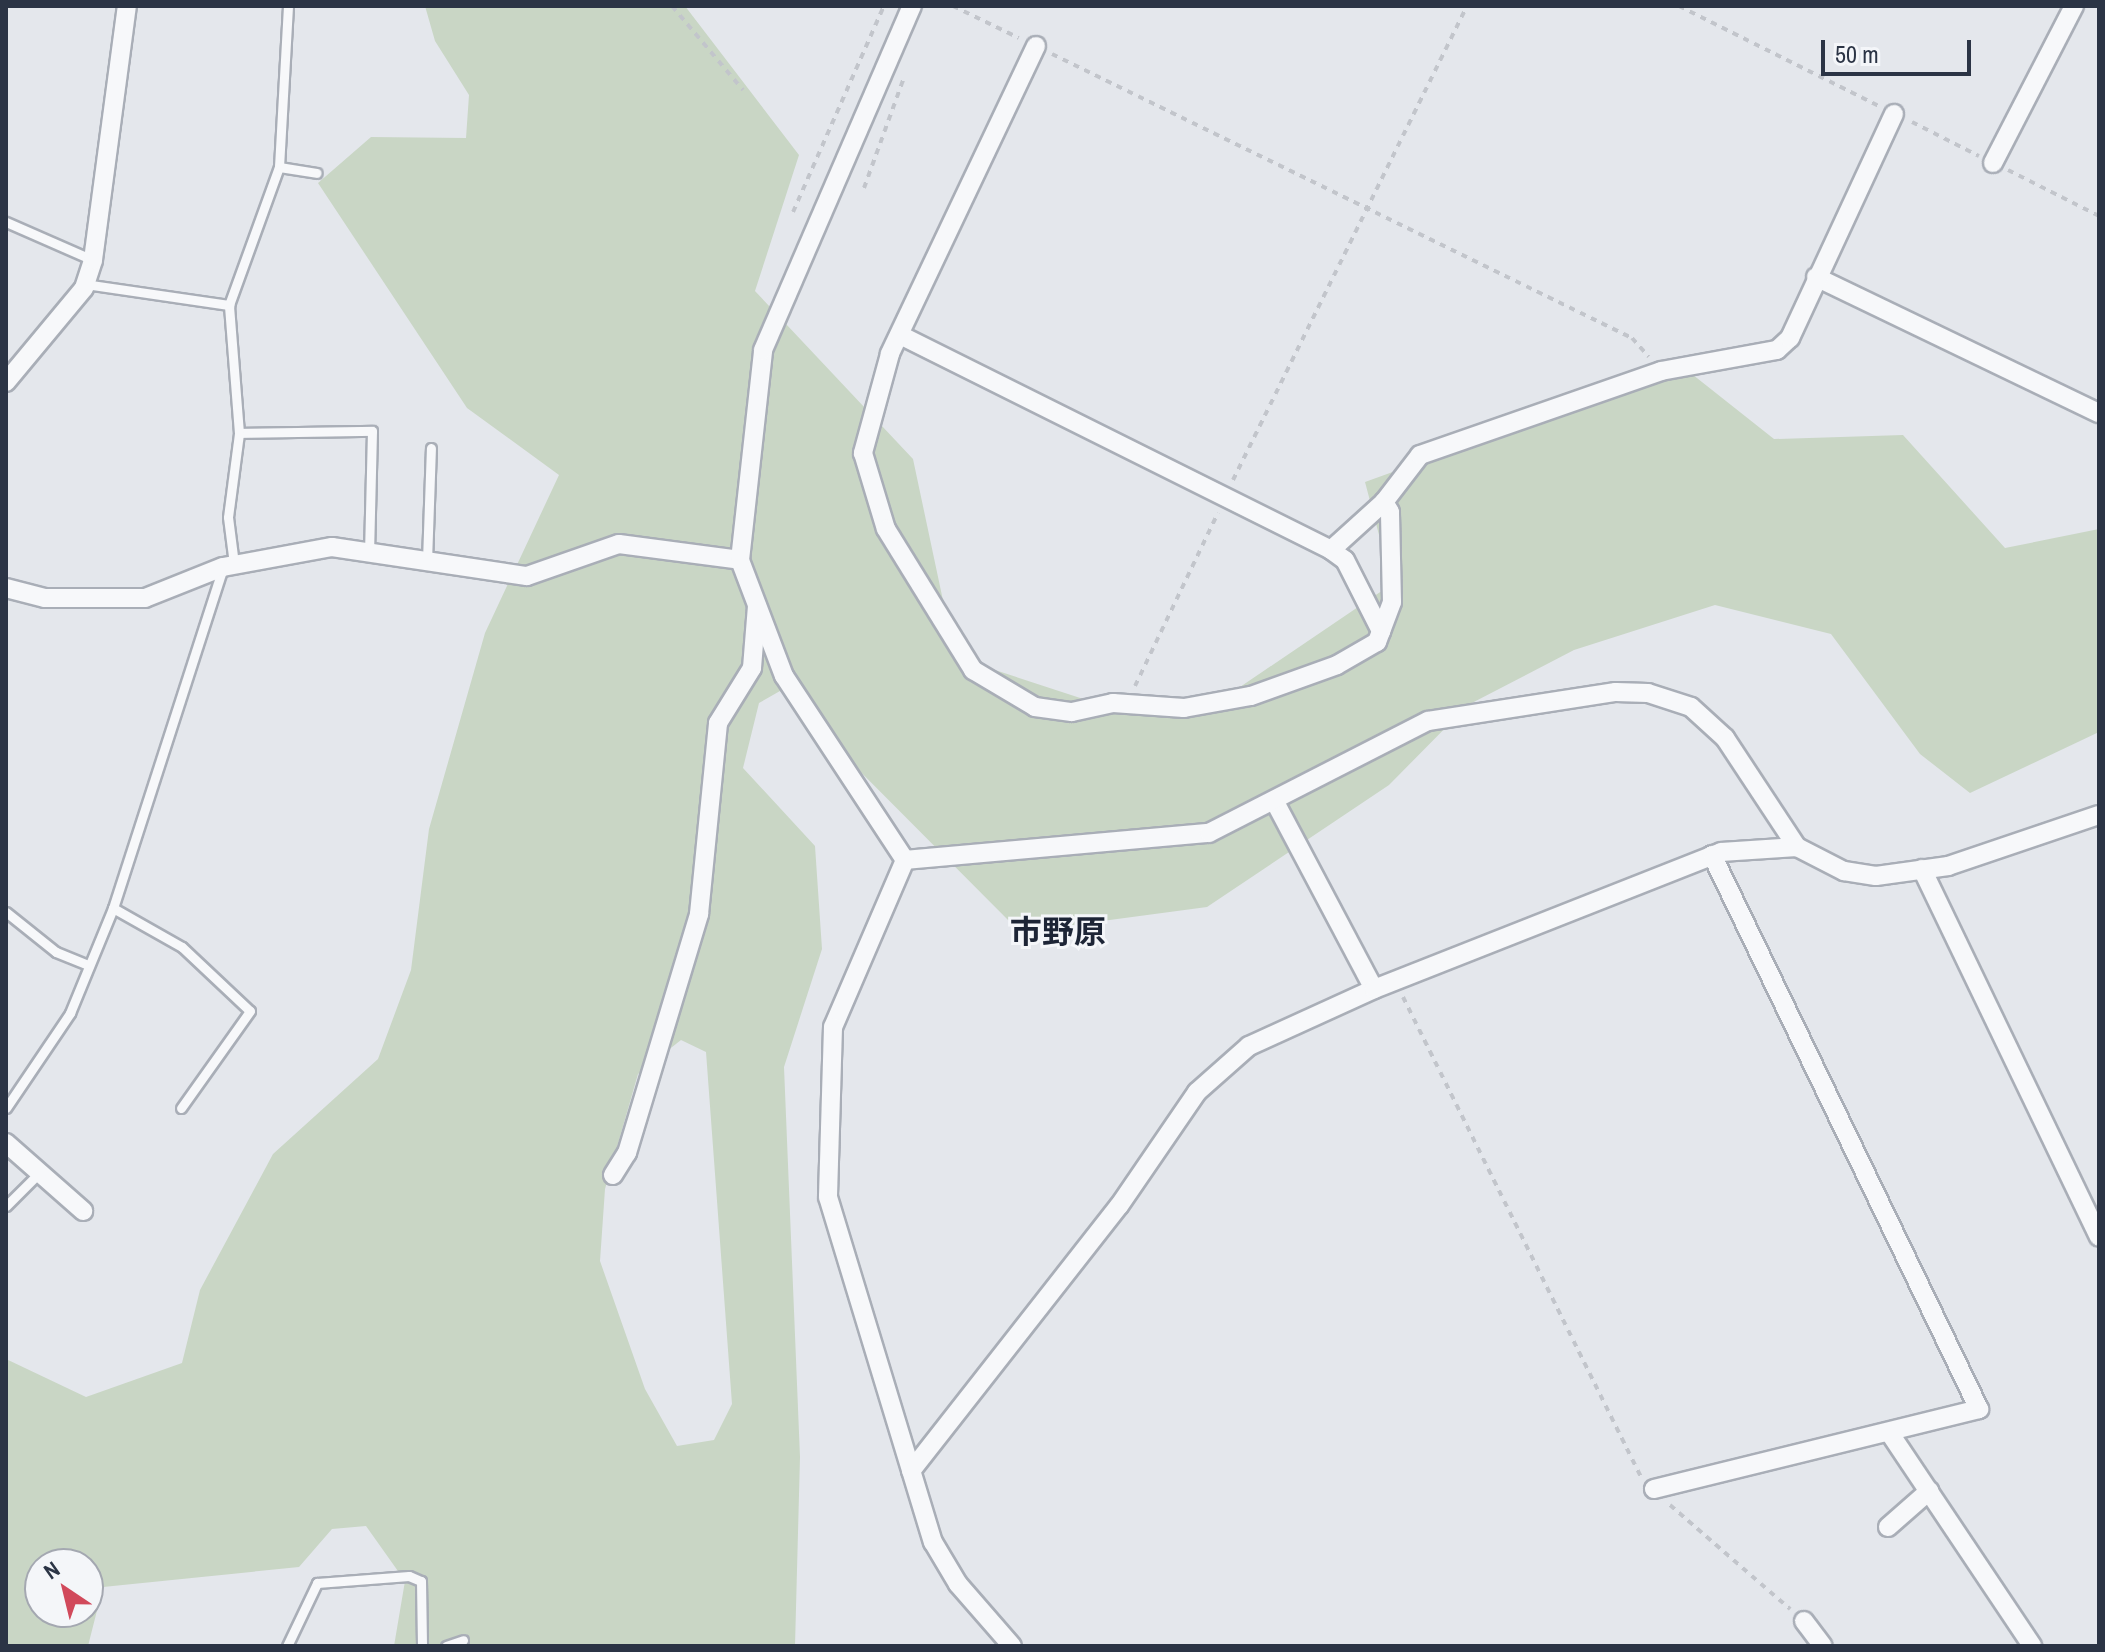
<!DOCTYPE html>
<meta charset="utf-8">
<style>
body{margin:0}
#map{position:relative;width:2105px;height:1652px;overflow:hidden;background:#e4e7ec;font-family:"Archivo Narrow","Noto Sans JP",sans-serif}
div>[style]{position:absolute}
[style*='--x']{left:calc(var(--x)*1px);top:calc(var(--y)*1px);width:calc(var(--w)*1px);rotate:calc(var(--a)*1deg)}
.green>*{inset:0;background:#c9d6c5}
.path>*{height:4px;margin-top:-2px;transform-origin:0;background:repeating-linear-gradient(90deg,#c2c5cb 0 6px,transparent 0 12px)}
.roads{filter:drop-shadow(2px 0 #a9aeb7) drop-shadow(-2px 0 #a9aeb7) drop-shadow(0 2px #a9aeb7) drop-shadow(0 -2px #a9aeb7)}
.lane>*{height:9px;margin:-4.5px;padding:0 4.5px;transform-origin:4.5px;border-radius:4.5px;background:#f7f8fa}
.street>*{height:18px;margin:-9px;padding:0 9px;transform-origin:9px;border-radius:9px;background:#f7f8fa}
span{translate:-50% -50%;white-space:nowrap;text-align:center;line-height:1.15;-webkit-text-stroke:6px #f4f6f9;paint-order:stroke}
.quarter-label{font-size:32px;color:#1d2536;font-weight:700}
.frame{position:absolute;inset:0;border:8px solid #2b3445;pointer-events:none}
.north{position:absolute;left:24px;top:1548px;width:80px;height:80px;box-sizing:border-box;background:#f4f6f9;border:2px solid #a4a8b1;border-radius:50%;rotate:325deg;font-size:22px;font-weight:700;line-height:32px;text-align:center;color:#2b3445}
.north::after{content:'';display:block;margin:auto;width:28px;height:36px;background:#d1495b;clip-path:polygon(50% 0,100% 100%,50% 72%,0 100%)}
.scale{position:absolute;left:1821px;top:40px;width:150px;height:36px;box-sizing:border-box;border:4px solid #2b3445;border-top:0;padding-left:10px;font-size:24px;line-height:28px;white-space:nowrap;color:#2b3445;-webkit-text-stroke:6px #f4f6f9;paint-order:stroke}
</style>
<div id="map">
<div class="green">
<i style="clip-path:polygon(evenodd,425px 6px,685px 6px,799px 155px,755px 291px,913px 459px,955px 657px,1120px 711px,1240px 687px,1392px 584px,1365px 482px,1683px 367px,1774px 439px,1903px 435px,2005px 548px,2099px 529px,2099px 732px,1970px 793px,1920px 754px,1831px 634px,1715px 605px,1574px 650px,1468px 705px,1389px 785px,1207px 907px,1020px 932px,780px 691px,759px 703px,743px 768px,815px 846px,822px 949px,784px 1067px,800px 1457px,795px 1646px,394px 1646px,405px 1581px,366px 1526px,332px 1529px,299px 1567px,103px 1587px,88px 1646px,6px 1646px,6px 1359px,86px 1397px,182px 1363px,200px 1290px,273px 1154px,378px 1059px,411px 970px,429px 829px,485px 633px,559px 475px,467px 408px,318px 183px,371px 137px,466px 138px,469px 95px,435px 41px,425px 6px,681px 1040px,706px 1052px,732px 1404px,714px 1440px,677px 1446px,645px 1389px,600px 1261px,605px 1189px,638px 1074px,681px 1040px,425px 6px,40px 1564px,88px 1564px,88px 1612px,40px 1612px,40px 1564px)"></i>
</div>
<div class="path">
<i style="--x:672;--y:6;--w:110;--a:49.8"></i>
<i style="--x:953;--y:6;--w:73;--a:25.9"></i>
<i style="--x:1679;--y:6;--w:224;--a:26.6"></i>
<i style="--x:1052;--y:54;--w:646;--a:26.09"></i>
<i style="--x:1632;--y:338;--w:25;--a:48"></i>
<i style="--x:1912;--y:122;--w:75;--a:26.9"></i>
<i style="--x:2008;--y:170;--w:102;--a:26.8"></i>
<i style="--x:864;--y:188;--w:115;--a:-70.1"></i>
<i style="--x:793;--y:212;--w:225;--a:-66.2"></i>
<i style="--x:1233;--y:480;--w:529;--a:-63.73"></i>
<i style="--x:1135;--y:686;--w:192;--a:-64.4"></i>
<i style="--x:1403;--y:997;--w:536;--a:63.63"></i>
<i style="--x:1670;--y:1505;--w:159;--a:40.9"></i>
</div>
<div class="roads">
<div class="lane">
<i style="--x:279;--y:167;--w:38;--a:9"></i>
<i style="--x:6;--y:222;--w:95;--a:23.6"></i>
<i style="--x:85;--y:284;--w:146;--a:8.3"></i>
<i style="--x:239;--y:433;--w:133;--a:-0.9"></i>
<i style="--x:372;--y:431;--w:120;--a:91.4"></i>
<i style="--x:427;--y:561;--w:113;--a:-88"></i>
<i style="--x:234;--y:564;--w:47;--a:-97.3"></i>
<i style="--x:228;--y:517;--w:85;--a:-82.5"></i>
<i style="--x:239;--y:433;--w:128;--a:-94.5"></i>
<i style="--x:229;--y:305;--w:147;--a:-70.1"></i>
<i style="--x:279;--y:167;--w:161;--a:-86.8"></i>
<i style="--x:113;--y:908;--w:79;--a:29.5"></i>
<i style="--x:182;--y:947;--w:93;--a:43.3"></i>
<i style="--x:250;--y:1011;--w:119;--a:125.4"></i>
<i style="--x:6;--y:912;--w:64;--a:38.7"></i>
<i style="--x:56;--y:952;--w:35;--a:22"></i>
<i style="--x:6;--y:1108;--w:115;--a:-56"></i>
<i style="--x:70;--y:1013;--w:113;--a:-67.7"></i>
<i style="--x:113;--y:908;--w:355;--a:-72.1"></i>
<i style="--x:6;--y:1206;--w:48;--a:-45"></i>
<i style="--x:287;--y:1646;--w:70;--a:-64.5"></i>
<i style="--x:317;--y:1583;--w:92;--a:-4.4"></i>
<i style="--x:409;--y:1576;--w:13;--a:23"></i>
<i style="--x:421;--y:1581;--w:65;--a:89.1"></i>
<i style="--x:446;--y:1646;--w:18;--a:-19"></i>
</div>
<div class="street">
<i style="--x:1036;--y:46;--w:341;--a:115.4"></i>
<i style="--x:890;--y:354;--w:103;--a:105.3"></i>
<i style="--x:863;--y:453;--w:79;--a:73.2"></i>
<i style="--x:886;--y:529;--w:166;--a:58.3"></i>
<i style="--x:973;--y:670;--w:72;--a:30.8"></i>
<i style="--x:1035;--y:707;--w:37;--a:8"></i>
<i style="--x:1072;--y:712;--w:42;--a:-12.4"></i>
<i style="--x:1113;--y:703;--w:71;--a:4"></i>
<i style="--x:1184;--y:708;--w:68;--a:-10.2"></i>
<i style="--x:1251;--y:696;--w:91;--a:-19.8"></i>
<i style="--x:1337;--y:665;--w:46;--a:-29.9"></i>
<i style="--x:1377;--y:642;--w:43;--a:-69.4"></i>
<i style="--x:1392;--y:602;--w:90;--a:-91.3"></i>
<i style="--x:1390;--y:512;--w:12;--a:-121"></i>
<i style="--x:1993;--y:163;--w:177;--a:-62.7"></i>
<i style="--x:1816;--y:277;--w:314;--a:25.7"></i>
<i style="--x:900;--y:335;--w:482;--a:26.5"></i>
<i style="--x:1331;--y:550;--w:17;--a:36"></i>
<i style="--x:1345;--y:560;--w:80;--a:63.1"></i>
<i style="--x:6;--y:382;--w:122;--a:-50.3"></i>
<i style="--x:84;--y:288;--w:29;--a:-72"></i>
<i style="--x:93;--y:260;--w:256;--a:-82.4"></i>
<i style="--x:1331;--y:550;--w:72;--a:-42.2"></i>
<i style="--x:1384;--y:502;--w:59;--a:-52.5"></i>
<i style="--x:1420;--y:455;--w:255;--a:-19.2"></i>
<i style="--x:1661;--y:371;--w:118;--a:-10.3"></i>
<i style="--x:1777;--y:350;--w:18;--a:-43"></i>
<i style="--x:1790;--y:338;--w:247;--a:-65.1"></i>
<i style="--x:6;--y:588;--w:40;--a:14.4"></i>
<i style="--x:45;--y:598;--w:100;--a:0"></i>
<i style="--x:145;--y:598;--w:84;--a:-21.7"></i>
<i style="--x:223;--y:567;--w:111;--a:-10.4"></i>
<i style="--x:332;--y:547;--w:197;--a:8.5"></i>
<i style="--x:527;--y:576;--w:97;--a:-19.2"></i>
<i style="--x:619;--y:544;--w:122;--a:7.5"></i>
<i style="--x:1276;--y:804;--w:209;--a:62.1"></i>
<i style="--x:905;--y:860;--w:305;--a:-5.1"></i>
<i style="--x:1209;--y:833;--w:246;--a:-27.1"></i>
<i style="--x:1428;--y:721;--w:190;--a:-8.8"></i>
<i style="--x:1616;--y:692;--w:32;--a:2"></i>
<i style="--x:1648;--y:693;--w:45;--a:18"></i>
<i style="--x:1691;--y:707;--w:46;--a:42.4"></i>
<i style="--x:1725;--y:738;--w:131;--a:56.6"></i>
<i style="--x:905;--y:860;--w:220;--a:-123.3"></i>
<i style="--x:784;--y:676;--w:124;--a:-110.8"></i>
<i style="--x:740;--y:560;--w:211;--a:-83.7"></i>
<i style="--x:763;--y:350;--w:375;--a:-66.6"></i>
<i style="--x:905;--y:860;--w:182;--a:113.3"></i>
<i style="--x:833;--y:1027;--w:170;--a:91.7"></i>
<i style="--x:828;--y:1197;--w:361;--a:73.1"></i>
<i style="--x:933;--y:1542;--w:49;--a:59.2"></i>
<i style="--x:958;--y:1584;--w:82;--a:48.9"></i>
<i style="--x:1922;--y:869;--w:408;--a:64.3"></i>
<i style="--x:6;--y:1143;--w:103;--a:41.4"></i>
<i style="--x:613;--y:1175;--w:26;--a:-58"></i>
<i style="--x:627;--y:1153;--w:250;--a:-73.2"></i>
<i style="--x:699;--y:914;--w:192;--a:-84.3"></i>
<i style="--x:718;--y:723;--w:65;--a:-58.3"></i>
<i style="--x:752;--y:668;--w:62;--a:-85.4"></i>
<i style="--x:1891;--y:1435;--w:254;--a:56.2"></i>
<i style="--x:911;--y:1471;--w:337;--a:-51.9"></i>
<i style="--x:1119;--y:1206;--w:138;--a:-55.6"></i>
<i style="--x:1197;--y:1092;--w:69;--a:-41.5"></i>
<i style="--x:1249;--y:1046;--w:137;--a:-24.5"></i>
<i style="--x:1374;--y:989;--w:373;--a:-21.5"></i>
<i style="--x:1721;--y:852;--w:76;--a:-3.8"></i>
<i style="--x:1797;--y:847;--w:53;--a:27.1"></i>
<i style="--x:1844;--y:871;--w:32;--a:9"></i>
<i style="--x:1876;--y:876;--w:73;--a:-7.9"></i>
<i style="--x:1948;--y:866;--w:159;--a:-18.7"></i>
<i style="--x:1654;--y:1489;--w:335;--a:-13.8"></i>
<i style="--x:1979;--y:1409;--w:615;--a:-115.73"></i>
<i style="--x:1888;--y:1527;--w:55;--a:-41.3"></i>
<i style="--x:1804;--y:1621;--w:31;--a:53"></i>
</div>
</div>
<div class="quarter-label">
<span style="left:1058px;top:932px">市野原</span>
</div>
<div class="frame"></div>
<div class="north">N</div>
<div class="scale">50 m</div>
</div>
